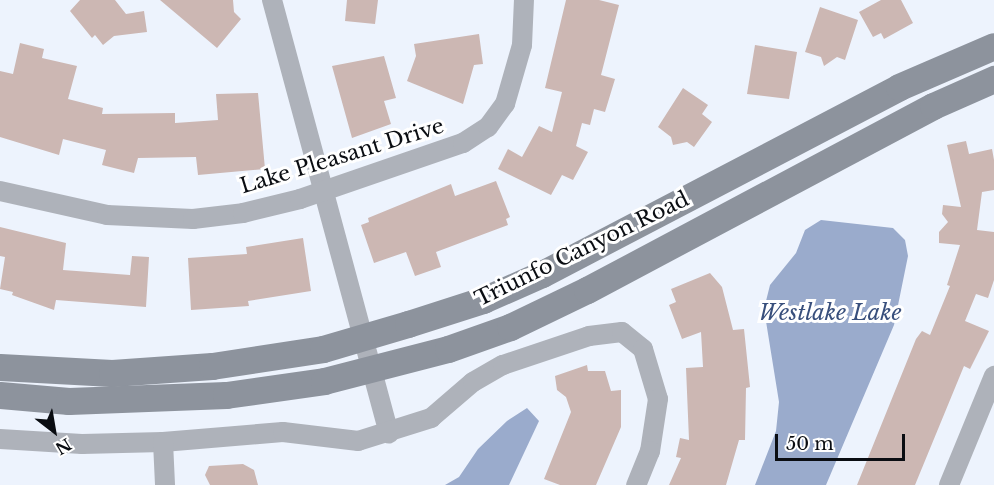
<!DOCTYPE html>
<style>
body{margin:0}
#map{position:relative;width:994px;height:485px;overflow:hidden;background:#edf3fd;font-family:"Libre Baskerville",serif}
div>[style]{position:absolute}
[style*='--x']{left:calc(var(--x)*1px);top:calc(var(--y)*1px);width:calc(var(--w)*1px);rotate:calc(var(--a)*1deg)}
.water>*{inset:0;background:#9aabcc}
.building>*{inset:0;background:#ccb7b3}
.street>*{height:20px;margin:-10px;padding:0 10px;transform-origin:10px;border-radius:10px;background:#aeb2ba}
.secondary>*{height:27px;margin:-13.5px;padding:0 13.5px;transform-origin:13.5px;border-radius:13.5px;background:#8d939d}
span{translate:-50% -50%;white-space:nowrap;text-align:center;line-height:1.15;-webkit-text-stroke:6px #fff;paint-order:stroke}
.street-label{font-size:21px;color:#0a0d12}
.water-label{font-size:22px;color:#384f7c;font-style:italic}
.north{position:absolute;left:24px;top:401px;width:60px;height:60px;-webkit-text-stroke:4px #fff;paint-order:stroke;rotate:149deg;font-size:16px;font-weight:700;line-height:24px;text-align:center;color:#0a0d12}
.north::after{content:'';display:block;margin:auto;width:21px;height:27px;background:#0a0d12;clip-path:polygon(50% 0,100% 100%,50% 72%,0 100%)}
.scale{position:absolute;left:775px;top:434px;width:130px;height:27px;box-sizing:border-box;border:3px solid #0a0d12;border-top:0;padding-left:8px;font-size:18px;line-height:21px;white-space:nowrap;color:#0a0d12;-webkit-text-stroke:4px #fff;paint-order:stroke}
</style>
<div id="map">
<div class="water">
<i style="clip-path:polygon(821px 220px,893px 228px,905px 240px,908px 256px,894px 325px,826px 485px,755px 485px,776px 431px,779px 402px,764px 309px,770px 285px,796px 253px,805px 230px)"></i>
<i style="clip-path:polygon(527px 408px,539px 421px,509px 485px,445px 485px,459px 477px,478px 449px,507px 421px)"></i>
</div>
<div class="building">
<i style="clip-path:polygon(80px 0,115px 0,126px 14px,144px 11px,147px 32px,114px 36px,103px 45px,95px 35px,92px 38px,70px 11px)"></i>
<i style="clip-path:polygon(160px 0,233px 0,234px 12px,241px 19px,217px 48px)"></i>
<i style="clip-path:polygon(347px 0,378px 0,375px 24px,345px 21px)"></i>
<i style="clip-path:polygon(566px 0,599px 0,619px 5px,601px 75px,615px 79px,605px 112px,594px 109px,590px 125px,582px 123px,576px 146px,588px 152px,573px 180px,562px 175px,551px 195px,498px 169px,508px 149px,522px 157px,539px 126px,552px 132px,562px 92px,545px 88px)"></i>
<i style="clip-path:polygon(881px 0,901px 0,913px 23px,884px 39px,881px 33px,873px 37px,859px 12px)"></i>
<i style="clip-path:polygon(820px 7px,858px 20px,845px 60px,837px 57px,824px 66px,821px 57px,805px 52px)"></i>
<i style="clip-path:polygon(479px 34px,483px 64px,474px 65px,463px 104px,407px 81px,416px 56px,414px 44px)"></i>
<i style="clip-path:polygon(20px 43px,44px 49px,42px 58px,77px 66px,68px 99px,103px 108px,102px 114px,175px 113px,175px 123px,218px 120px,216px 94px,258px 93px,265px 169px,198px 175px,196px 157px,138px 158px,134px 173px,102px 165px,106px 150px,63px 139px,59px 155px,0 137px,0 71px,13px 74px)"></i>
<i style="clip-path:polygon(755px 45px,797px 52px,789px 99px,747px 94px)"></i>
<i style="clip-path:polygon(384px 56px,396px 98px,384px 101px,391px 124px,352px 138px,332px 66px)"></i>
<i style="clip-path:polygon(683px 88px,708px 105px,702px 114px,712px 122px,694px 147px,687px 142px,673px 145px,671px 137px,658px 127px)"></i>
<i style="clip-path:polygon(966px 141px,969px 154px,992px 149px,994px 160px,994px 190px,982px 192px,977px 230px,994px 232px,994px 280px,988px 298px,976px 294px,965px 321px,989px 331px,970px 369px,964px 366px,915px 485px,857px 485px,916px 339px,922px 331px,930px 335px,950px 286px,947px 285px,960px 245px,939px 243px,939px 232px,948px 222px,942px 214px,943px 205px,961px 207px,947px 145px)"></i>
<i style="clip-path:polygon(496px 181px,510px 217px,506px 219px,508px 225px,436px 252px,441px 267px,415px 276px,406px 252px,374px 263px,361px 225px,369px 222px,368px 218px,451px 184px,455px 196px)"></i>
<i style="clip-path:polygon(0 227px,66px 243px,63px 270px,130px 275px,132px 256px,149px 257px,146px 307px,56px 300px,54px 310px,12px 295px,13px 292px,0 289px,5px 257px,0 256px)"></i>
<i style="clip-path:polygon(303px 238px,311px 291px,248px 301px,249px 306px,191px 310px,188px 258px,247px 254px,246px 247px)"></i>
<i style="clip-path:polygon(710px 273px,722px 287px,733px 330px,744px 329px,750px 387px,746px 388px,745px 440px,739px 440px,726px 485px,669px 485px,681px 458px,676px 457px,680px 438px,689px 440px,686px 368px,703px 367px,701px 332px,682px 339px,669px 305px,676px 302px,671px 289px)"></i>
<i style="clip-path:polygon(587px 365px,588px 371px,605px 371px,611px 391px,621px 390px,621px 427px,596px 485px,560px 485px,544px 479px,571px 412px,566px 397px,557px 390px,555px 376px)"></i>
<i style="clip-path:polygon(243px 464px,254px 470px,258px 485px,210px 485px,205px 475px,209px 466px)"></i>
</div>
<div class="street">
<i style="--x:272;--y:0;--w:449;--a:74.9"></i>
<i style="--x:0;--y:191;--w:110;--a:12.6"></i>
<i style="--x:107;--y:215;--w:86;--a:2.7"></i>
<i style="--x:193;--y:219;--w:50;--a:-6.8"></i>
<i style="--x:243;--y:213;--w:59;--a:-13.8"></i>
<i style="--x:300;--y:199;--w:172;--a:-19"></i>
<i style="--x:463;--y:143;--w:30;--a:-33"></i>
<i style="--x:488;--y:127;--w:29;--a:-54"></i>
<i style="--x:505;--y:104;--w:61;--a:-73.9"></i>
<i style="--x:522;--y:45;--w:45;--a:-87.5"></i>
<i style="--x:0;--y:439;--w:82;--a:3.5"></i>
<i style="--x:82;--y:444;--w:81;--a:-1.4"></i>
<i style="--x:163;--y:442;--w:120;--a:-4.8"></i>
<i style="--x:283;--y:432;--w:76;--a:6.8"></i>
<i style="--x:358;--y:441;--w:77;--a:-17.5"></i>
<i style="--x:431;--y:418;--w:55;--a:-40.6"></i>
<i style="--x:473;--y:382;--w:34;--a:-30"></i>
<i style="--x:503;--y:365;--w:91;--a:-18.6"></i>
<i style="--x:589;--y:336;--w:33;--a:-7"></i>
<i style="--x:622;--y:332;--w:27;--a:39"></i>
<i style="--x:643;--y:349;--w:52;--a:73.3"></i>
<i style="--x:658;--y:399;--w:53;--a:98.7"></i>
<i style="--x:650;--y:451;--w:37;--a:112"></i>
<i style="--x:163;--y:442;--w:43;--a:87.3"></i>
<i style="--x:949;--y:485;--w:118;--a:-67.6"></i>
</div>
<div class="secondary">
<i style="--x:0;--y:367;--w:112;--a:3.1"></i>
<i style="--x:112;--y:373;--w:100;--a:-4"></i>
<i style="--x:212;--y:366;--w:112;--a:-8.7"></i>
<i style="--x:323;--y:349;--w:89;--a:-16.4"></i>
<i style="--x:408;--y:324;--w:79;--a:-17.7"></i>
<i style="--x:483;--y:300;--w:64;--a:-23.8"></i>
<i style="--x:542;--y:274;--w:403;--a:-27.6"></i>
<i style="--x:899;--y:87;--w:103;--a:-23.3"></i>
<i style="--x:0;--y:395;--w:69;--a:5"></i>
<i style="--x:69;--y:401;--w:157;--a:-2.2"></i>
<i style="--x:226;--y:395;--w:99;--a:-8.1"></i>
<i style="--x:324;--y:381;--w:128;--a:-14.5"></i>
<i style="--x:448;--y:349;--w:66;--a:-19.5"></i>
<i style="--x:510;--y:327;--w:85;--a:-25.7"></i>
<i style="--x:587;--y:290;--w:392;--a:-28"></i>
<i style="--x:933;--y:106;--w:67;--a:-23.9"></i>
</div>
<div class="street-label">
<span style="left:342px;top:156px;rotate:-17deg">Lake Pleasant Drive</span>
<span style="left:582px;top:249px;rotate:-26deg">Triunfo Canyon Road</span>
</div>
<div class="water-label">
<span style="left:830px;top:313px">Westlake Lake</span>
</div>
<div class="north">N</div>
<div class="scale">50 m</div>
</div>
